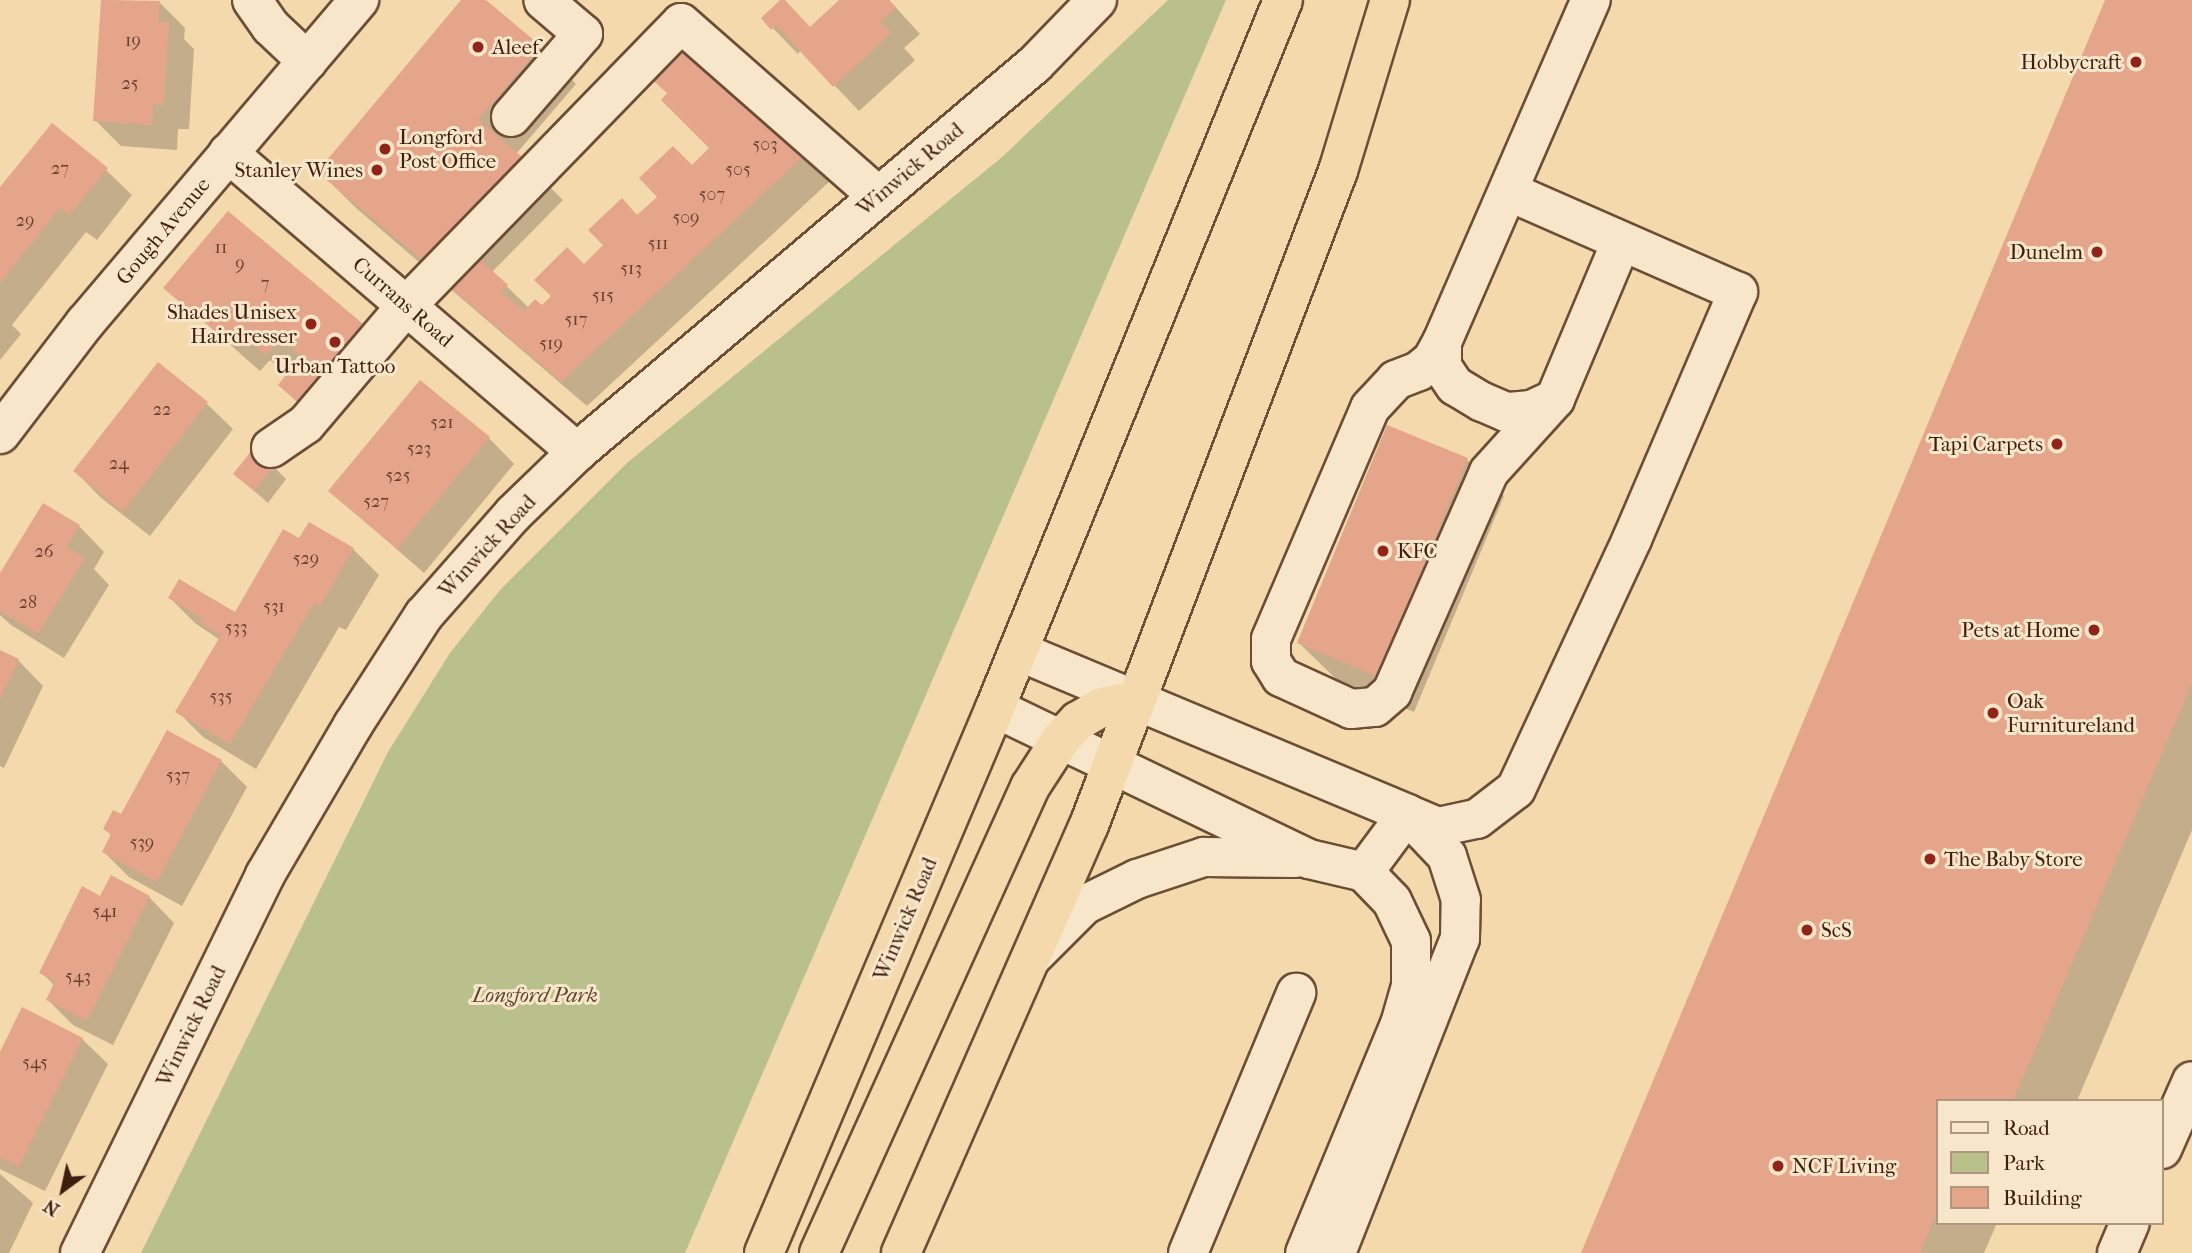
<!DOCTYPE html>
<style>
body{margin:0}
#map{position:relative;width:2192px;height:1253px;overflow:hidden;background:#f4d9ad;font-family:"IM FELL French Canon",serif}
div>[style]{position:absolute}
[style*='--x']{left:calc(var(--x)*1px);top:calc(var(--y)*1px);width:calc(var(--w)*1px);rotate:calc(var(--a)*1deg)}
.green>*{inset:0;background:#b9c08c}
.shadow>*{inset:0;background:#0003}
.building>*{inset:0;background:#e5a58b}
.roads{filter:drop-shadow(2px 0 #6c4d36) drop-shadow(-2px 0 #6c4d36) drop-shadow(0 2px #6c4d36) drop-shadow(0 -2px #6c4d36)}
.minor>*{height:38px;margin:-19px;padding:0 19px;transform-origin:19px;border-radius:19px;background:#f8e6ca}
.highway>*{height:38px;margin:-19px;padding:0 19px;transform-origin:19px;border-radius:19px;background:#f4d9ad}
.dots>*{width:19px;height:19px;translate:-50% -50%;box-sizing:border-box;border:4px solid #f8e6ca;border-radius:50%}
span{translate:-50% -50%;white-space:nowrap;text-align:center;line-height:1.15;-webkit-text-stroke:6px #f8e6ca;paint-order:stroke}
.number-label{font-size:18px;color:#68402e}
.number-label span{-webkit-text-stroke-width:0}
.poi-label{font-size:21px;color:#3e1e0f}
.left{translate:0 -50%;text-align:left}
.right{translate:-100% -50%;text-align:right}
.street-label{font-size:21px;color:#3e1e0f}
.park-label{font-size:21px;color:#5d462e;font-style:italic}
.legend{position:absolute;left:1936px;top:1099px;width:228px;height:126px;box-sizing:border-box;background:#f8e6ca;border:2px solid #ae967f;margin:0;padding:9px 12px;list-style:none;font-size:21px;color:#3e1e0f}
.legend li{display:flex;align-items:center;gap:14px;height:35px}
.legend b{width:35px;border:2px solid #ae967f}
.north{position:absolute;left:28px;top:1155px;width:70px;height:70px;-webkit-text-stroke:5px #f8e6ca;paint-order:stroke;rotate:213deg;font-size:19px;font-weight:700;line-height:28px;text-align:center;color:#3e1e0f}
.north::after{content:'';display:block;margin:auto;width:24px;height:32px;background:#3e1e0f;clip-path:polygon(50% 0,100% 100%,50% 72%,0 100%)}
</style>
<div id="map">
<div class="green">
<i style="clip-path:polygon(1168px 0,1226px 0,685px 1253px,141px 1253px,388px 752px,450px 653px,500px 590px,628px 462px,1001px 158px)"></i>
</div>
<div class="shadow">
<i style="clip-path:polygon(103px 0,159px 2px,185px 28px,184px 39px,194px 49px,189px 129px,178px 129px,177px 150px,121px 146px,95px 120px)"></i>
<i style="clip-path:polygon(463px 0,483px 0,540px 48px,576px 84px,516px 154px,563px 200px,492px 272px,529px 308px,542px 307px,712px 148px,680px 47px,831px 180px,587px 406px,356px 208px,320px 172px)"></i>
<i style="clip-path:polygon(842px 0,889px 0,920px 34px,904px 48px,915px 60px,859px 111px,801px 50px,798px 54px,763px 18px,811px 29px)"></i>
<i style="clip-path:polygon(2107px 0,2192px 0,2192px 830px,2077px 1101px,1938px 1101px,1938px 1223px,1997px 1223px,1984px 1253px,1582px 1253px)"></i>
<i style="clip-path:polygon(106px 170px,132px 195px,97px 240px,86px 232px,12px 325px,21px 334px,0 360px,0 190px)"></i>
<i style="clip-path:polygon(166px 288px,367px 330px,392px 355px,329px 431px,280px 385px,288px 375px,270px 360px,260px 371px)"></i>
<i style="clip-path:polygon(158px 365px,207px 404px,233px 429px,150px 536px,100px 497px,75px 471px)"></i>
<i style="clip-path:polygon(489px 438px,514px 464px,424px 573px,330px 491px)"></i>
<i style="clip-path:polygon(1467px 460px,1504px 496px,1414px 712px,1336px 679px,1299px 643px)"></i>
<i style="clip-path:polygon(273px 466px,286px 479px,268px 503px,235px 474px)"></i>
<i style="clip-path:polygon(79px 526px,104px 552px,94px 569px,109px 585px,64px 658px,11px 625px,0 615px,0 576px)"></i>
<i style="clip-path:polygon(300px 540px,353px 549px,379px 575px,346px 630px,339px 627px,256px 769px,203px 737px,178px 712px,220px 640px,195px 623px,170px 598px,235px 614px)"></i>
<i style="clip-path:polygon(0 652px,18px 660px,43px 686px,4px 768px,0 766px)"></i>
<i style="clip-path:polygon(221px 761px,247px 787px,182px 906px,129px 877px,104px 852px,112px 836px,105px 829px)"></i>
<i style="clip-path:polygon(149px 897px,174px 923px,113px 1045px,73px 1025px,48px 1000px,55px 986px,41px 972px,101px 898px)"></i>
<i style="clip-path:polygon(82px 1039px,108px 1064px,45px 1191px,0 1169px,0 1055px)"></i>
<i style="clip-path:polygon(0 1174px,33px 1203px,9px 1253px,0 1253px)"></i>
</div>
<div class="building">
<i style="clip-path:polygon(101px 0,160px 1px,159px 22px,169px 22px,164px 105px,153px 104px,152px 125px,93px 121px)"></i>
<i style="clip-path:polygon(461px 0,486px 0,541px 46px,478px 120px,528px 162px,427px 264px,317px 172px)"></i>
<i style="clip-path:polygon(780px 0,785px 0,810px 27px,839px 0,889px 0,896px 7px,880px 22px,891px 33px,833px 87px,776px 25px,771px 30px,761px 18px)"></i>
<i style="clip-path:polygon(2105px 0,2192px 0,2192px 683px,2182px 707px,2013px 1101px,1938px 1101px,1938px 1209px,1920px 1253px,1581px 1253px)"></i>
<i style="clip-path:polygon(680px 45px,807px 153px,561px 382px,445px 283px,473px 253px,508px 285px,501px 292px,524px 311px,535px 299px,542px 305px,551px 296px,534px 280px,567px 247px,584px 264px,603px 245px,588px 230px,622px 198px,637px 215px,657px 197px,639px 178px,673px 146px,692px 165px,709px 148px,661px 100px,667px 93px,649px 77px)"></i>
<i style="clip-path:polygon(52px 123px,108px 168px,70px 215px,60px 208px,0 283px,0 187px)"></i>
<i style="clip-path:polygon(228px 211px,368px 328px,303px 407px,278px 385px,301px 356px,280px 338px,266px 355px,243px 336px,234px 347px,163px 288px)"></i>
<i style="clip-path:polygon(158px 362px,208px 402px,123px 512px,73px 471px)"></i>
<i style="clip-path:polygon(420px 380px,490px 437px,397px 549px,328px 491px)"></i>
<i style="clip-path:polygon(1387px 425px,1468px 458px,1378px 677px,1297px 643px)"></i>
<i style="clip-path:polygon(253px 449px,275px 465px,254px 491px,233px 474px)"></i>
<i style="clip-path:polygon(43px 503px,80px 525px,66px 547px,85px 558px,38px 634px,0 611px,0 573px)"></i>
<i style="clip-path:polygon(309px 522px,354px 548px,320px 606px,314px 603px,230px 744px,175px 712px,221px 635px,199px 622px,201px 618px,168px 598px,179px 579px,235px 612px,283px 529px,299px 538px)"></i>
<i style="clip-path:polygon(0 650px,19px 659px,0 699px)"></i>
<i style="clip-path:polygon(167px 730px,222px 760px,157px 882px,102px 852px,111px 834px,103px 829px,113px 810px,121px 814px)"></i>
<i style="clip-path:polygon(111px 875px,150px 896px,87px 1021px,46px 1000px,55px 981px,39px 973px,82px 886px,100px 896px)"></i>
<i style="clip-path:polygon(22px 1007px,83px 1038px,19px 1167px,0 1157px,0 1052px)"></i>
</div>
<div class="roads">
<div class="minor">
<i style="--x:252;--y:0;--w:33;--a:55"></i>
<i style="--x:271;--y:27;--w:50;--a:43.4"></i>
<i style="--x:511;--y:117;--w:110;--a:-49.1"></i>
<i style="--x:583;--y:34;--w:52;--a:-139.6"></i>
<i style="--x:228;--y:153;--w:460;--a:40.6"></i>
<i style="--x:1442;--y:342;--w:21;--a:119"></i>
<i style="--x:1432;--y:360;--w:17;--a:140"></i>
<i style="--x:1419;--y:371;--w:25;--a:159"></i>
<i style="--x:1396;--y:380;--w:38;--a:133"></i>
<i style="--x:1370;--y:408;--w:251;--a:113.2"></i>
<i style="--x:1271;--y:639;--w:22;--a:90"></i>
<i style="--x:1271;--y:661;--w:19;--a:58"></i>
<i style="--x:1281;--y:677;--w:77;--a:24.6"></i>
<i style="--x:1351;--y:709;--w:24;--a:-5"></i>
<i style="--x:1375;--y:707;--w:23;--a:-41"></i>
<i style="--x:1392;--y:692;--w:240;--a:-66.2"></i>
<i style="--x:1489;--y:472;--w:98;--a:-47.9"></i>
<i style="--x:1555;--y:399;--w:170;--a:-67.2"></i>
<i style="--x:1555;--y:399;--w:26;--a:155"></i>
<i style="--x:1531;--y:410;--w:25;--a:175"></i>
<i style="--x:1506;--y:412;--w:26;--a:-157"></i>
<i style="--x:1482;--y:402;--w:31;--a:-149"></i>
<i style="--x:1455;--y:386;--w:23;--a:-124"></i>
<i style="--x:1442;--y:367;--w:25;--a:-90"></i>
<i style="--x:1442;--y:342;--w:373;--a:-66.5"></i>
<i style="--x:0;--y:434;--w:140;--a:-52.6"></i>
<i style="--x:85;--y:323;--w:424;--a:-49.7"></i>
<i style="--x:271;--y:448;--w:42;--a:-34.4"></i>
<i style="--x:306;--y:424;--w:156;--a:-49.7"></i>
<i style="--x:407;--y:305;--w:393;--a:-45.8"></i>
<i style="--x:681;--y:23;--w:262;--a:41.3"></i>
<i style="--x:1018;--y:651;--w:422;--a:22.7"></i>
<i style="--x:1407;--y:814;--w:72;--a:126.6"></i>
<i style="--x:995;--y:708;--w:348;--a:25.7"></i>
<i style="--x:1309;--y:859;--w:57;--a:13.3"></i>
<i style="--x:1364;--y:872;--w:40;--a:46"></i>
<i style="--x:1392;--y:901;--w:44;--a:64.6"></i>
<i style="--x:1411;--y:941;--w:45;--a:90"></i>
<i style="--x:1411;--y:986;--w:40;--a:106"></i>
<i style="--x:1400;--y:1024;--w:248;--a:112.5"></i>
<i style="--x:1407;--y:814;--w:34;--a:23"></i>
<i style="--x:1438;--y:827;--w:40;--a:-12"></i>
<i style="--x:1477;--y:819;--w:49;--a:-37.6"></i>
<i style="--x:1516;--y:789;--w:276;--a:-65.1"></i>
<i style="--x:1632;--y:539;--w:269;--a:-66.8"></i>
<i style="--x:1738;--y:292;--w:249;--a:-156.3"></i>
<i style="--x:1031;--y:958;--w:75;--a:-45"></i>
<i style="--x:1084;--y:905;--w:59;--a:-26.1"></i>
<i style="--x:1137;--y:879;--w:71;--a:-18.2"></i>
<i style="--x:1204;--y:857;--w:92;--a:0.6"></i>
<i style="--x:2162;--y:1149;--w:74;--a:-66.2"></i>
<i style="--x:80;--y:1253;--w:421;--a:-63.9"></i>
<i style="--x:265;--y:875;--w:174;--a:-59.6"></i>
<i style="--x:353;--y:725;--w:131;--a:-57.2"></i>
<i style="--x:424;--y:615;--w:135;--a:-48.6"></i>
<i style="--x:513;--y:514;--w:89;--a:-44.1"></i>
<i style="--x:577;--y:452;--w:600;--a:-40.27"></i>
<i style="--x:1035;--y:64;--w:89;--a:-45.9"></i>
<i style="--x:1188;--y:1253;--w:282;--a:-67.4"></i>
<i style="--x:1336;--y:1253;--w:338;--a:-68.5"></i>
<i style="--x:1460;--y:939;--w:39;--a:-89"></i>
<i style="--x:1461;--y:900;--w:46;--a:-107.7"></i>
<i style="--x:1447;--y:856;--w:57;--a:-133.6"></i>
<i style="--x:2117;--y:1253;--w:33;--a:-67"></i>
</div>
<div class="highway">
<i style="--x:764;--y:1253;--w:592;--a:-67.03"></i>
<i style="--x:995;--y:708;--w:764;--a:-67.86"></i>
<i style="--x:819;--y:1253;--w:512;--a:-65.64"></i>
<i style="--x:1030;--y:787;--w:57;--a:-57.1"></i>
<i style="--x:1061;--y:739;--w:25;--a:-47"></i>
<i style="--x:1078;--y:721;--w:28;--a:-30"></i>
<i style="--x:1102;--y:707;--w:35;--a:-12"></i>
<i style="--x:901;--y:1253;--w:467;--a:-66.3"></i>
<i style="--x:1089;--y:825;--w:700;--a:-69.16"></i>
<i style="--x:1338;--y:171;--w:179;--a:-73.1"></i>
</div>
</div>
<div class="dots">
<i style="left:478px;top:47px;background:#8f2418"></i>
<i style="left:2136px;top:62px;background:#8f2418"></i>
<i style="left:385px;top:149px;background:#8f2418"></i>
<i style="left:377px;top:170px;background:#8f2418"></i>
<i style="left:2097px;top:252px;background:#8f2418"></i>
<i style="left:311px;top:324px;background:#8f2418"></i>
<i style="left:335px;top:342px;background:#8f2418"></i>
<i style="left:2057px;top:444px;background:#8f2418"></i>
<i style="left:1383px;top:551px;background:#8f2418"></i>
<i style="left:2094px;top:630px;background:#8f2418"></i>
<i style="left:1993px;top:713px;background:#8f2418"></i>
<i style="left:1930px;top:859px;background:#8f2418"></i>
<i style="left:1807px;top:930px;background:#8f2418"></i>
<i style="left:1778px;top:1166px;background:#8f2418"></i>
</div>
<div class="number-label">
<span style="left:133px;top:41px">19</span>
<span style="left:130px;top:84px">25</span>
<span style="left:765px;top:145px">503</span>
<span style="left:60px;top:169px">27</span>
<span style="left:738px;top:170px">505</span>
<span style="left:712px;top:195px">507</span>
<span style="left:686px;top:218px">509</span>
<span style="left:25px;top:221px">29</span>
<span style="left:658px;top:244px">511</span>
<span style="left:221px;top:248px">11</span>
<span style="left:240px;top:264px">9</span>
<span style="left:631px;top:269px">513</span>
<span style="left:265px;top:284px">7</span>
<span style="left:603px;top:296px">515</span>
<span style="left:576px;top:320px">517</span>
<span style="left:551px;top:344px">519</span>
<span style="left:162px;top:410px">22</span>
<span style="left:442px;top:423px">521</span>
<span style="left:419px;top:449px">523</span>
<span style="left:119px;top:464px">24</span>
<span style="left:398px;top:476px">525</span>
<span style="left:376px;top:502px">527</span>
<span style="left:44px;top:552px">26</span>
<span style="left:306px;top:559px">529</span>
<span style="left:28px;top:603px">28</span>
<span style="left:274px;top:607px">531</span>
<span style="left:236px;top:628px">533</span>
<span style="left:221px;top:697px">535</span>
<span style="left:178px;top:776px">537</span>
<span style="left:142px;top:843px">539</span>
<span style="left:105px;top:912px">541</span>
<span style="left:78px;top:977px">543</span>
<span style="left:35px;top:1063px">545</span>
</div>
<div class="poi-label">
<span class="left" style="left:492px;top:47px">Aleef</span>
<span class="right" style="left:2122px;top:62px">Hobbycraft</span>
<span class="left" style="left:399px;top:149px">Longford<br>Post Office</span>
<span class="right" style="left:363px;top:170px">Stanley Wines</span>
<span class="right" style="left:2083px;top:252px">Dunelm</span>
<span class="right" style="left:297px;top:324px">Shades Unisex<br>Hairdresser</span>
<span style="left:335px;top:366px">Urban Tattoo</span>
<span class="right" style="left:2043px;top:444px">Tapi Carpets</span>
<span class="left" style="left:1397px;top:551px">KFC</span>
<span class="right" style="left:2080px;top:630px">Pets at Home</span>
<span class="left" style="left:2007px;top:713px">Oak<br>Furnitureland</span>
<span class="left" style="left:1944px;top:859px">The Baby Store</span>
<span class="left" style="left:1821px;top:930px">ScS</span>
<span class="left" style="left:1792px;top:1166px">NCF Living</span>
</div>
<div class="street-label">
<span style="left:910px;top:169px;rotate:-40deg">Winwick Road</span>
<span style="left:163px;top:231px;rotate:-50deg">Gough Avenue</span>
<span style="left:403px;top:302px;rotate:41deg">Currans Road</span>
<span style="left:487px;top:546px;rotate:-47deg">Winwick Road</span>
<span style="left:905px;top:919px;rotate:-67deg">Winwick Road</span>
<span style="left:191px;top:1026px;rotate:-64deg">Winwick Road</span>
</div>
<div class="park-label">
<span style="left:535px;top:995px">Longford Park</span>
</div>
<ul class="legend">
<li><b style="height:9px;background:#f8e6ca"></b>Road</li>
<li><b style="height:19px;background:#b9c08c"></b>Park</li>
<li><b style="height:19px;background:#e5a58b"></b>Building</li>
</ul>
<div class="north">N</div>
</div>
